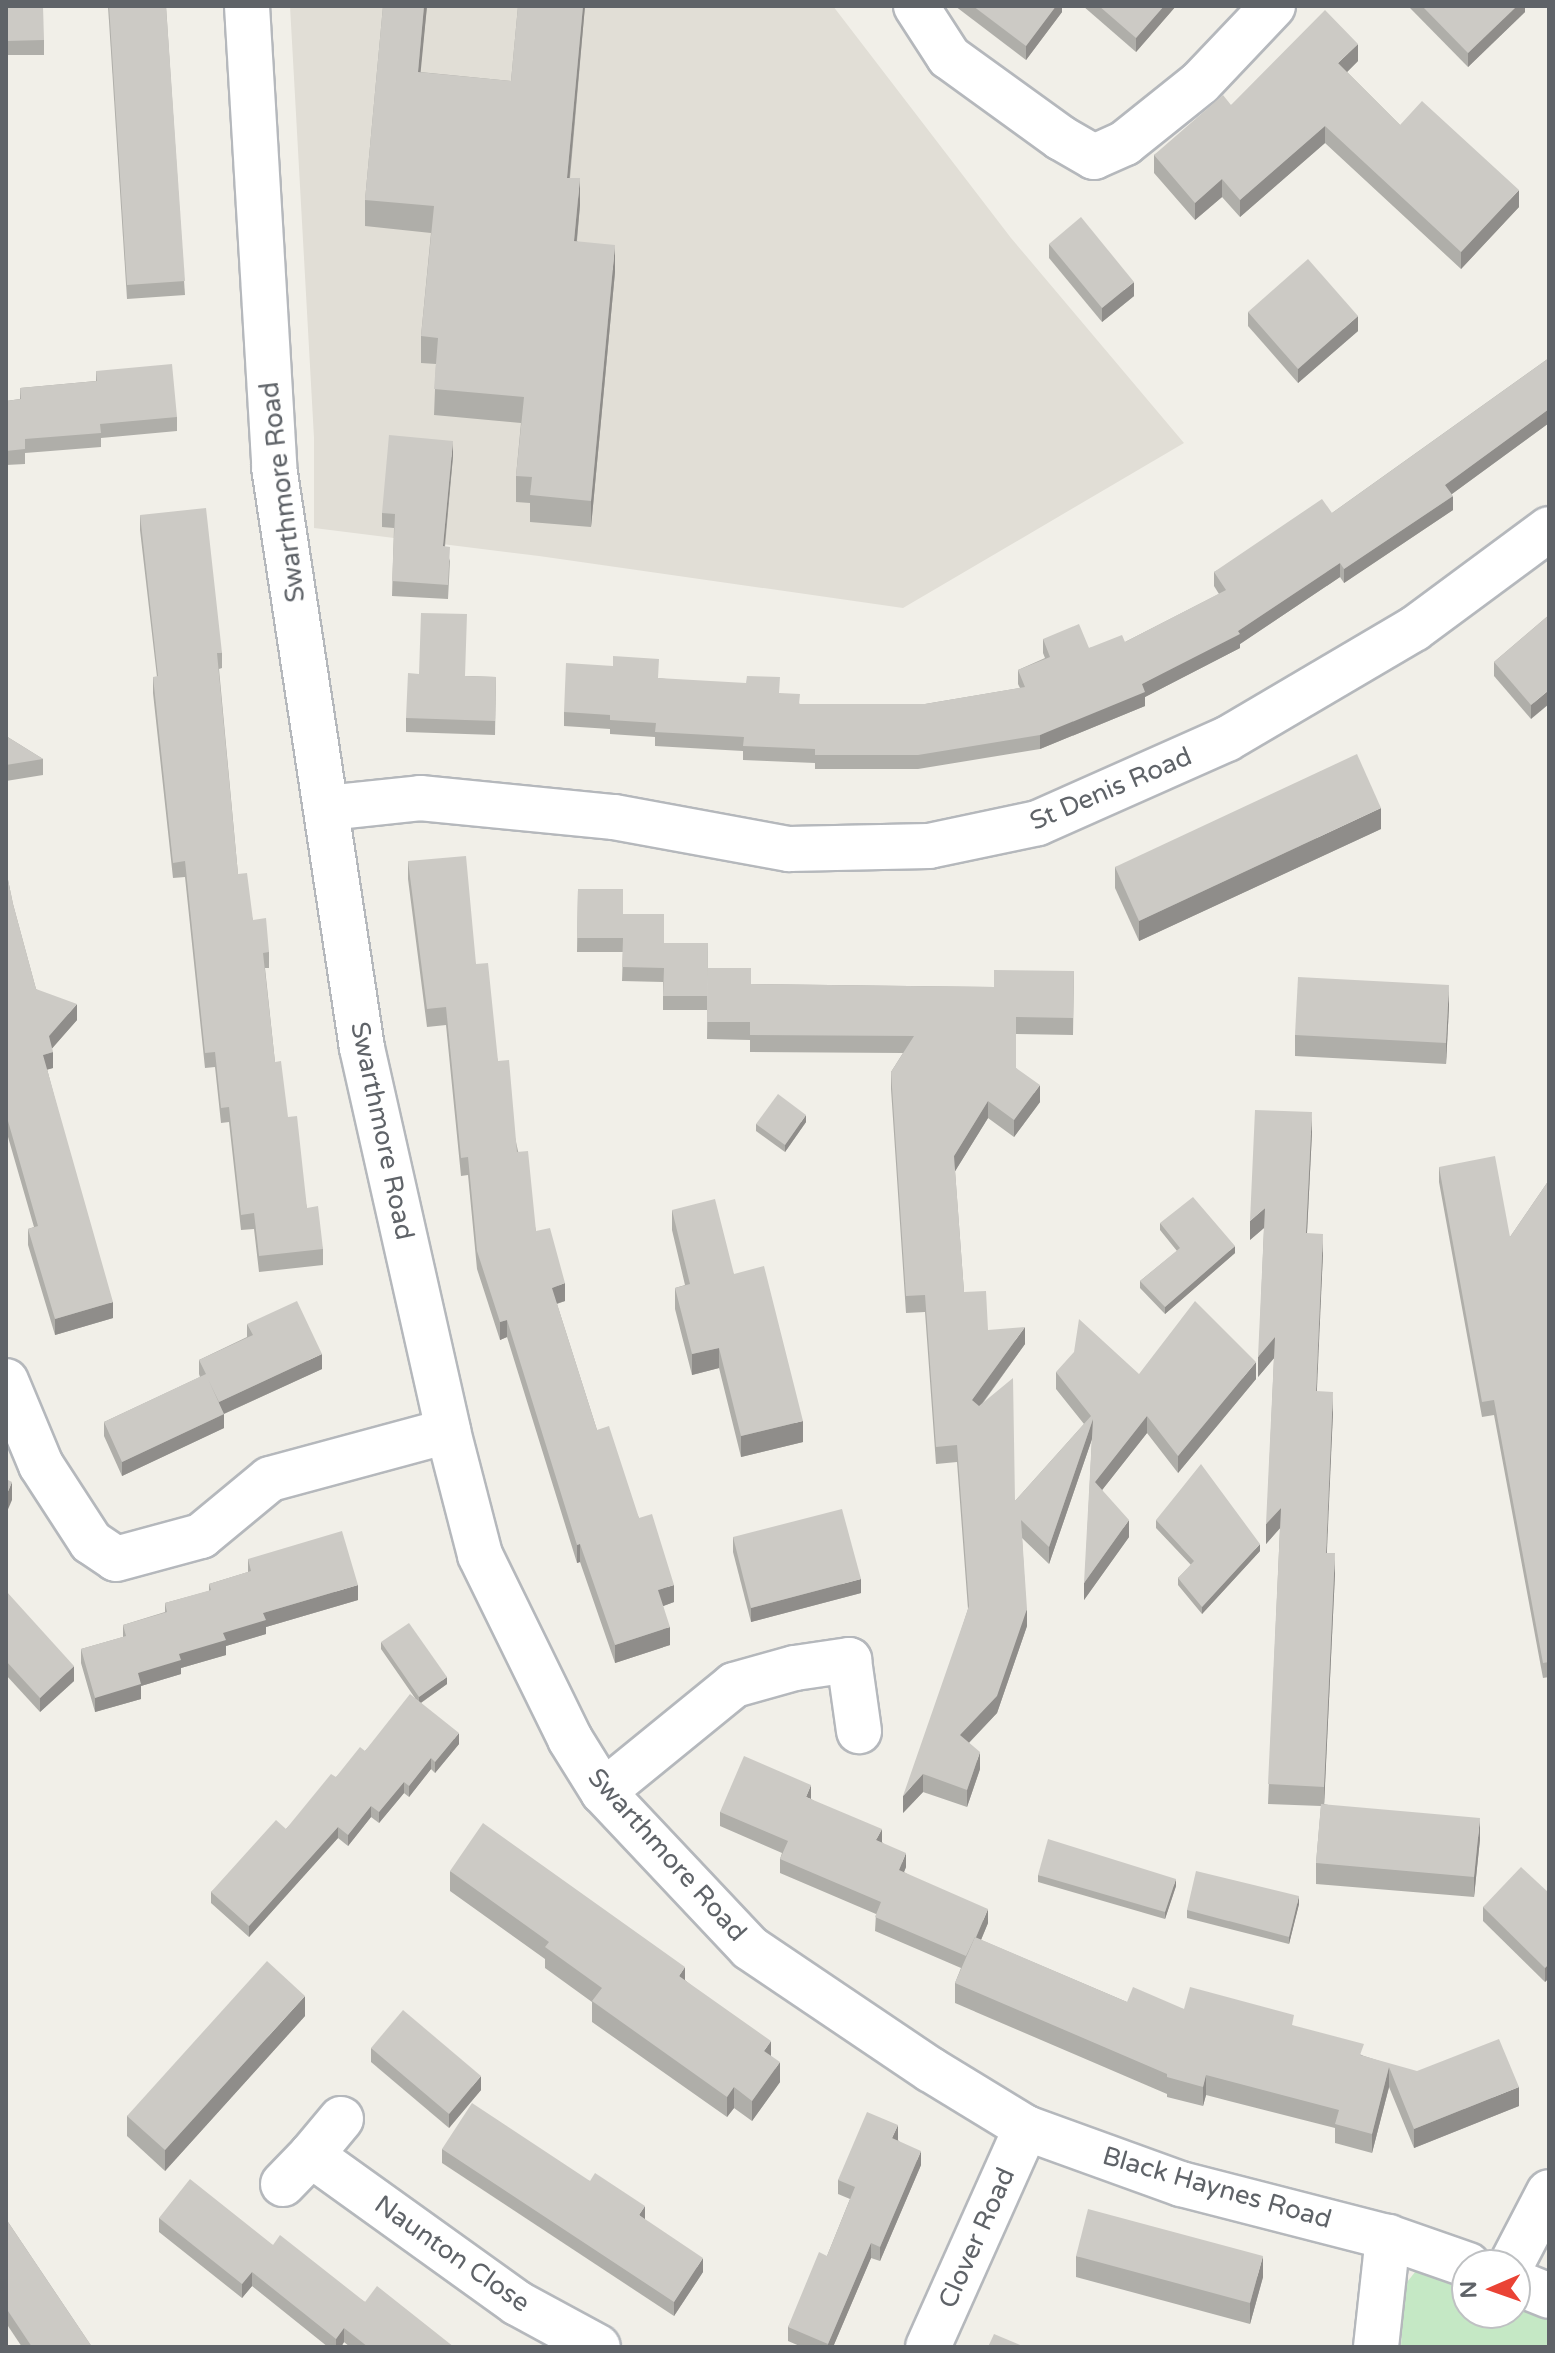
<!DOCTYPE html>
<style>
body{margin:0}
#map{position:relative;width:1555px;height:2353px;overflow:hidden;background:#f1efe8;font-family:"Varela Round",sans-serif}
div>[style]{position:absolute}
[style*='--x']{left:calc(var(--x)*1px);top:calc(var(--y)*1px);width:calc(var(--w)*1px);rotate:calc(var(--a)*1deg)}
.education>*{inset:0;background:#e1ded6}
.green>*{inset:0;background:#c5e8c5}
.roads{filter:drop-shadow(2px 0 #b5b8bc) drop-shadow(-2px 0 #b5b8bc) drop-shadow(0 2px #b5b8bc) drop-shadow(0 -2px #b5b8bc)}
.minor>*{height:44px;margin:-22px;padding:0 22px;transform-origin:22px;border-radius:22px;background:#fff}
.wall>*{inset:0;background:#afaea9}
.shaded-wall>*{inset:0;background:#8f8d8a}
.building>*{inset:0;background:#cccac5}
span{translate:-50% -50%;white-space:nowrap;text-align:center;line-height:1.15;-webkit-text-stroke:7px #fff;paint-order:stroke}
.street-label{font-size:26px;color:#5f6368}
.frame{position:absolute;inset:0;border:8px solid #5f6368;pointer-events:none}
.north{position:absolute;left:1451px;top:2249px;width:80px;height:80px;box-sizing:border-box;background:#fff;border:2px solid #bfc1c3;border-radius:50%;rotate:268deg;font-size:22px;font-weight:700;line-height:32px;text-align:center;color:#5f6368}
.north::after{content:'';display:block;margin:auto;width:28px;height:36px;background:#ea4335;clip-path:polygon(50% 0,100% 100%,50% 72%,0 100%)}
</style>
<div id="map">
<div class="education">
<i style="clip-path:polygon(290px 6px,833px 6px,1011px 238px,1184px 443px,903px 608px,539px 556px,314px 528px,314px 438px)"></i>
</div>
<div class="green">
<i style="clip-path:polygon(1419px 2267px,1467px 2285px,1467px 2313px,1515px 2313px,1515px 2304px,1549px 2317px,1549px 2347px,1401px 2347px,1404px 2286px)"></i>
</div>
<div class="roads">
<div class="minor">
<i style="--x:247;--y:6;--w:462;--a:86.6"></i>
<i style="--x:274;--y:467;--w:588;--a:81.39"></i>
<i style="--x:362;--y:1048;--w:393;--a:77.3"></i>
<i style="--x:448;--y:1431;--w:128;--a:75.5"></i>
<i style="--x:480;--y:1555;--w:205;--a:63.9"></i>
<i style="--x:570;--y:1739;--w:62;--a:58.1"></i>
<i style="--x:603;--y:1792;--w:214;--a:46.7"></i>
<i style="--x:750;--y:1948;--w:218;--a:34"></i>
<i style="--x:931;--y:2070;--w:111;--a:31.4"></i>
<i style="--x:1026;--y:2128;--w:165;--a:19.9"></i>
<i style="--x:1181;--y:2184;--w:214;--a:14.4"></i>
<i style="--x:1388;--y:2237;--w:85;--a:19.3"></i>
<i style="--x:916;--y:6;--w:61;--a:57.1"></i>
<i style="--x:949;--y:57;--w:138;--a:35.9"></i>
<i style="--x:1061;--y:138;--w:38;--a:30"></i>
<i style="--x:1094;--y:157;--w:34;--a:-24"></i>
<i style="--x:1125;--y:143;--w:96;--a:-38.7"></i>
<i style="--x:1200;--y:83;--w:106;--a:-46.5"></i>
<i style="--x:327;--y:808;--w:94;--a:-6.1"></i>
<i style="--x:420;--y:798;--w:195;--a:5.6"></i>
<i style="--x:614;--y:817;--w:178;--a:10.4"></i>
<i style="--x:789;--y:849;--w:140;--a:-1.2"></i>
<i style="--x:929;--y:846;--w:111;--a:-11.9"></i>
<i style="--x:1038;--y:823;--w:207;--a:-24"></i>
<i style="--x:1227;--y:739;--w:217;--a:-30.5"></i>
<i style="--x:1414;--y:629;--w:168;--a:-36.5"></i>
<i style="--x:6;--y:1381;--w:91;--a:67.4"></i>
<i style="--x:41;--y:1465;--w:92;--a:57"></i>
<i style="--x:91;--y:1542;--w:30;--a:34"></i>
<i style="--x:116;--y:1559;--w:88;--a:-15.1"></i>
<i style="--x:201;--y:1536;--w:89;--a:-39.6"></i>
<i style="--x:270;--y:1479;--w:184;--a:-15.1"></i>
<i style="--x:603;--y:1792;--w:169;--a:-39.2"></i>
<i style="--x:734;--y:1685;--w:63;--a:-15.6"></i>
<i style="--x:795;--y:1668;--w:55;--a:-8.4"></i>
<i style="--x:849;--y:1660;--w:72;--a:82"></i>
<i style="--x:341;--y:2119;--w:47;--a:129.8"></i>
<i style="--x:311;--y:2155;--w:254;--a:35.7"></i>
<i style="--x:517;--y:2303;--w:92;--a:28.5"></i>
<i style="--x:283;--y:2184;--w:40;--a:-46"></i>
<i style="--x:1511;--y:2265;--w:82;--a:-62.5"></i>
<i style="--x:1515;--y:2282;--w:37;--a:22"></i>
<i style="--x:928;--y:2347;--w:240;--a:-65.9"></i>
<i style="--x:1376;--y:2347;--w:111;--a:-83.8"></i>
</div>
</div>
<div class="wall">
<i style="clip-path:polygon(6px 6px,44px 40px,44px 55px,6px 55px)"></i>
<i style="clip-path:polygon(108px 6px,166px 6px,185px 295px,127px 299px)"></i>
<i style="clip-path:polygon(379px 6px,427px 6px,420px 72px,511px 81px,518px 6px,585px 6px,570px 178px,580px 205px,577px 241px,615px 272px,591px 527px,530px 522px,530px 503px,516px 502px,516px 476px,521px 423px,434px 415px,436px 364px,421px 363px,421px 336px,431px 233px,365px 226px,365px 200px,383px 6px)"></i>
<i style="clip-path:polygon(955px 6px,1062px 6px,1062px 12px,1026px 60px)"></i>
<i style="clip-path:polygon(1083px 6px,1176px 6px,1136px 52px)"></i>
<i style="clip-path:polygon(1410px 6px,1525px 6px,1525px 12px,1468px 67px,1410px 8px)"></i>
<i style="clip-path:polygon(1358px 61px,1347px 72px,1400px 125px,1519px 207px,1461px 269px,1325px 143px,1240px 217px,1222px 197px,1195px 220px,1154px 173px,1154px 155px,1231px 105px)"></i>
<i style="clip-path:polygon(1049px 244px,1134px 296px,1102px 322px,1049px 258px)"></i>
<i style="clip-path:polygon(1248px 312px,1358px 331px,1298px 383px,1248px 326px)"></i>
<i style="clip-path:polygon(1549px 358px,1549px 423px,1452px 494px,1453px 510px,1344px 583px,1340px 577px,1240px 644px,1240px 648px,1145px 697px,1145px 706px,1040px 749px,918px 769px,815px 769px,815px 763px,743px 760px,743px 751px,655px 746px,655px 737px,610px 734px,610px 729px,564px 726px,564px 712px,613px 666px,658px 678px,779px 693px,800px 704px,925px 704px,1020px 688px,1018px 684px,1018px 670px,1045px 658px,1043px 653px,1043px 639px,1089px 648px,1125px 642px,1219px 594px,1214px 586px,1214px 572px,1332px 513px)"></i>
<i style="clip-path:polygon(96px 371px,177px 417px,177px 431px,101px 438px,101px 447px,25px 453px,25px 464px,6px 465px,6px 401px,20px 399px,20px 388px,96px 381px)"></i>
<i style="clip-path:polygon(453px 456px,445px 547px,450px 561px,448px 599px,392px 596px,394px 528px,382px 527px,382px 513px)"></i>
<i style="clip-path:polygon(140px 515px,222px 653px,222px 668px,219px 669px,238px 874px,253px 920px,269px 952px,269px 968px,265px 968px,275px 1062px,307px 1208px,323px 1249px,323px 1265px,259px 1272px,254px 1229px,241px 1230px,229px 1122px,221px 1123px,215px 1067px,205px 1068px,185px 877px,173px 878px,153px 693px,153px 677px,157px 677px,140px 530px)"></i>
<i style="clip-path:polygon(1549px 615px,1531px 719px,1494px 676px,1494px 662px)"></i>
<i style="clip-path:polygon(466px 676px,496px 677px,495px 735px,406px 732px,406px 718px)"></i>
<i style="clip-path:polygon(6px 736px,43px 759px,43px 775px,6px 781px)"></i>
<i style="clip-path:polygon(1381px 829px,1139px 941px,1115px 888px,1115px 867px)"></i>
<i style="clip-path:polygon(408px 861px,476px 964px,536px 1231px,565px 1301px,557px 1304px,597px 1430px,639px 1518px,674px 1602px,663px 1606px,670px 1645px,615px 1663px,580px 1562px,577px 1563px,507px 1337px,500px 1340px,477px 1269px,468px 1175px,461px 1176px,446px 1025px,427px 1027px,408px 879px)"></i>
<i style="clip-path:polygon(6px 870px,13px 904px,36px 989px,77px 1020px,52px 1048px,53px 1068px,47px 1069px,113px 1318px,55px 1335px,28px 1245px,28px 1229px,34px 1227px,6px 1130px)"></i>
<i style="clip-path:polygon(578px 889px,623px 914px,664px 943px,708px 943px,707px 1010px,663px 1010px,663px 982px,622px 981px,623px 952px,577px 952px)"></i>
<i style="clip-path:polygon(708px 968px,751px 984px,994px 987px,1074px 971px,1073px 1035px,1016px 1034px,1016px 1068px,1040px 1102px,1014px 1137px,988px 1118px,955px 1171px,964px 1292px,988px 1330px,1025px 1344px,983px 1403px,1015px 1501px,1084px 1424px,1056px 1389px,1056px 1372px,1139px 1374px,1256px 1379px,1178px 1473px,1147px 1433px,1102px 1490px,1129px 1537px,1084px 1600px,1092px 1439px,1049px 1564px,1022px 1538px,1027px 1626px,997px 1713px,969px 1743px,980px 1769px,967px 1807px,923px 1792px,903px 1813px,968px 1609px,957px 1462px,936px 1464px,925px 1312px,906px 1313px,891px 1089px,891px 1072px,903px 1053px,750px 1052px,750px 1040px,707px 1039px)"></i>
<i style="clip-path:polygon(1449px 1006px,1446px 1064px,1295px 1056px,1295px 1035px)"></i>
<i style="clip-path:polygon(806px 1122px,785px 1152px,756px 1131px,756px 1124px)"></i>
<i style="clip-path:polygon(1312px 1132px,1307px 1233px,1323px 1253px,1316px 1391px,1333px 1412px,1326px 1553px,1335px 1573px,1324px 1804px,1480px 1839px,1474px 1897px,1316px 1884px,1316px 1863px,1321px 1806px,1268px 1804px,1280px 1528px,1266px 1544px,1274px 1358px,1258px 1377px,1264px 1228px,1250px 1240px)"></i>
<i style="clip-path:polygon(1439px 1167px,1510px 1237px,1549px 1180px,1549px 1677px,1543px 1678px,1494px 1415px,1482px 1417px,1439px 1182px)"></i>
<i style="clip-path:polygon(672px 1210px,734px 1274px,803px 1442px,741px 1457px,719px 1368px,692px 1375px,675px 1309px,675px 1288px,685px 1285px,672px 1230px)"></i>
<i style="clip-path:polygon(1160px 1223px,1235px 1253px,1165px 1314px,1140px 1288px,1140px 1281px,1177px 1251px,1160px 1230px)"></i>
<i style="clip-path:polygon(247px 1324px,322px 1369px,224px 1414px,224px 1428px,122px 1476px,104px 1436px,104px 1422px,200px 1377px,199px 1374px,199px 1360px,247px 1337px)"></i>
<i style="clip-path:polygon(1156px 1520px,1260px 1551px,1202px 1614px,1178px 1585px,1178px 1578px,1191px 1565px,1156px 1528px)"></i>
<i style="clip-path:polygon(733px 1537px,861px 1593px,751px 1622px,733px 1552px)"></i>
<i style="clip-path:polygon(248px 1559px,358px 1600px,266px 1627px,266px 1634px,226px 1646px,226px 1655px,181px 1668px,181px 1674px,141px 1686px,141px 1699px,95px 1712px,81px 1663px,81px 1649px,123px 1637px,123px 1625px,165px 1612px,165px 1603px,209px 1591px,209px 1584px,248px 1572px)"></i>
<i style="clip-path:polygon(6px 1591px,74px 1681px,40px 1712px,6px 1675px)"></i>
<i style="clip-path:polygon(381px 1642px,447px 1684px,421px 1703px,459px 1744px,435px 1773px,431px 1769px,409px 1797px,404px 1793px,379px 1823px,371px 1817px,348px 1846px,338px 1838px,249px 1937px,211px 1903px,211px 1892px,286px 1829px,336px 1777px,365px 1751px,415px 1698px,381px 1649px)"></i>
<i style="clip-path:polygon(811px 1799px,882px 1842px,906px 1867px,904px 1872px,988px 1923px,981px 1940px,1127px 2002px,1184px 2009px,1294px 2026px,1364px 2056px,1519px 2106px,1414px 2148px,1389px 2087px,1372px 2153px,1335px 2143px,1335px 2128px,1206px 2095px,1203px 2106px,1167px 2097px,1167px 2094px,955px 2003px,955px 1983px,961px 1968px,875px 1931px,876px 1914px,780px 1873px,780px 1859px,782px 1853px,720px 1826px,720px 1812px)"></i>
<i style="clip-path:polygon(450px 1871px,685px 1980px,771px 2056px,780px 2082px,752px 2121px,734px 2108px,727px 2117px,592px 2022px,592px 2002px,545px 1968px,545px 1959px,450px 1891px)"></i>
<i style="clip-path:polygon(1038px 1875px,1176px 1886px,1165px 1919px,1038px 1882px)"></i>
<i style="clip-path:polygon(1549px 1893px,1549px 1978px,1545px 1982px,1483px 1921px,1483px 1907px)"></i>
<i style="clip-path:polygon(1299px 1904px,1289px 1944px,1187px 1918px,1187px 1910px)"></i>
<i style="clip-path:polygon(305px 2016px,165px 2171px,127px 2136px,127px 2116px)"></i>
<i style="clip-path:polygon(371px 2048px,481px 2090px,449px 2128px,371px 2062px)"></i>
<i style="clip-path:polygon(898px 2140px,921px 2165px,880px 2261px,871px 2258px,833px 2347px,802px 2347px,788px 2341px,788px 2327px,827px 2256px,850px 2199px,838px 2194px,838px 2180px)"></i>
<i style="clip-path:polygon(442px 2149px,590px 2181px,645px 2220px,703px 2272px,674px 2316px,442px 2163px)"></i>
<i style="clip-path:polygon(159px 2218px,273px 2245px,365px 2302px,454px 2347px,350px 2347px,344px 2342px,341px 2347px,328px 2347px,252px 2286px,242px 2298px,159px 2232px)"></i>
<i style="clip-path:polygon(6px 2219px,92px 2347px,22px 2347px,6px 2323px)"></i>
<i style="clip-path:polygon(1076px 2256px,1263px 2277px,1250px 2324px,1076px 2277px)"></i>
</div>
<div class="shaded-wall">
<i style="clip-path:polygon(424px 6px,427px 6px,418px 99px,418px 72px)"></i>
<i style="clip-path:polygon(583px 6px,585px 6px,567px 204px,567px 178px)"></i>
<i style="clip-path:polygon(1056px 6px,1062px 6px,1062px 12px,1026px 60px,1026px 46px)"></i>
<i style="clip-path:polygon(1164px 6px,1176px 6px,1136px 52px,1136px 38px)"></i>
<i style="clip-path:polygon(1517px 6px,1525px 6px,1525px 12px,1468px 67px,1468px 53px)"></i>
<i style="clip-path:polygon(1358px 44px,1358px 61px,1338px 81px,1338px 63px)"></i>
<i style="clip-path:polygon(1325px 126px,1325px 143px,1240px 217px,1240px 200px)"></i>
<i style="clip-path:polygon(580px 178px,580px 205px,574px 268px,574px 241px)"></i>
<i style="clip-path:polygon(1222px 179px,1222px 197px,1195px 220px,1195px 203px)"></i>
<i style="clip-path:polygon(1519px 190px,1519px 207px,1461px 269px,1461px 252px)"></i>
<i style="clip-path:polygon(615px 245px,615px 272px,591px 527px,591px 501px)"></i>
<i style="clip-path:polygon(1134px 282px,1134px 296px,1102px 322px,1102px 308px)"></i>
<i style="clip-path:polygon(1358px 316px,1358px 331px,1298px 383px,1298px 369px)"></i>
<i style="clip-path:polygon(1549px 409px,1549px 423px,1445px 499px,1445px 485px)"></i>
<i style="clip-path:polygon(453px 441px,453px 456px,443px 561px,443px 546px)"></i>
<i style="clip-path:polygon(1453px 496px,1453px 510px,1344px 583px,1344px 569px)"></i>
<i style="clip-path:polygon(1340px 563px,1340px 577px,1240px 644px,1240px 648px,1145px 697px,1145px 706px,1040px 749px,1040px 735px,1142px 684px,1238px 631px)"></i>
<i style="clip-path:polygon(1549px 690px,1549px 704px,1531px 719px,1531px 705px)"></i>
<i style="clip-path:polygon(1381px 808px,1381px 829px,1139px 941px,1139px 921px)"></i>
<i style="clip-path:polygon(1449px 985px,1449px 1006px,1446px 1064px,1446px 1043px)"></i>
<i style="clip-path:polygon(77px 1004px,77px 1020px,49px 1052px,49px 1036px)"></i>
<i style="clip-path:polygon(53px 1052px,53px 1068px,43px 1071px,43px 1055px)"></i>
<i style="clip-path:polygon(1040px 1085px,1040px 1102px,1014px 1137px,1014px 1120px)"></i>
<i style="clip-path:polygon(988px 1101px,988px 1118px,954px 1173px,954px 1156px)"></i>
<i style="clip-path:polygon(1312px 1112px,1312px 1132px,1306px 1253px,1306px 1233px)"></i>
<i style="clip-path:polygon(806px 1115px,806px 1122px,785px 1152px,785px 1145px)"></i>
<i style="clip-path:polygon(1265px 1208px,1265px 1227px,1250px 1240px,1250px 1221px)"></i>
<i style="clip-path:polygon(1323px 1234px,1323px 1253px,1316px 1411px,1316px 1391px)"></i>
<i style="clip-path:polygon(1235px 1246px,1235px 1253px,1165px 1314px,1165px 1307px)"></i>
<i style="clip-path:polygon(565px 1283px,565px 1301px,552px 1305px,552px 1288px)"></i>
<i style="clip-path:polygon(113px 1302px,113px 1318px,55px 1335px,55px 1319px)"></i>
<i style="clip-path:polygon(507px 1320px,507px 1337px,500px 1340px,500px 1322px)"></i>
<i style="clip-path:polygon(1025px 1327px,1025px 1344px,972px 1417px,972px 1400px)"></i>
<i style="clip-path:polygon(1275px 1337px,1275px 1357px,1258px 1377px,1258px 1357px)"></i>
<i style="clip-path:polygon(719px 1348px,719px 1368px,692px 1375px,692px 1354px)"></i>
<i style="clip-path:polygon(322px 1354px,322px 1369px,219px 1416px,219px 1402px)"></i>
<i style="clip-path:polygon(1256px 1362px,1256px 1379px,1178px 1473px,1178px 1456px)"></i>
<i style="clip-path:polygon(1333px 1392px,1333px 1412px,1326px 1573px,1326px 1553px)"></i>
<i style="clip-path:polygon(224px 1414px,224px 1428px,122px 1476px,122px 1462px)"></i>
<i style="clip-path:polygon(1147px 1416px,1147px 1433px,1095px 1499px,1095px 1482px)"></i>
<i style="clip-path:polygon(1093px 1419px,1093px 1436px,1049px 1564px,1049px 1547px)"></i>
<i style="clip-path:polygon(803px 1421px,803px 1442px,741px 1457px,741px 1436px)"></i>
<i style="clip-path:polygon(12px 1482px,12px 1500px,6px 1514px,6px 1496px)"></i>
<i style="clip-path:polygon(1281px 1508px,1281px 1527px,1266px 1544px,1266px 1524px)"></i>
<i style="clip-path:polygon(1129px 1520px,1129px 1537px,1084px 1600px,1084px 1583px)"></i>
<i style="clip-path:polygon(580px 1544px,580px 1562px,577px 1563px,577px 1545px)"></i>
<i style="clip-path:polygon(1260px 1544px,1260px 1551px,1202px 1614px,1202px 1607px)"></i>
<i style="clip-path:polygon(1335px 1553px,1335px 1573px,1324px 1807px,1324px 1787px)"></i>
<i style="clip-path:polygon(861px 1579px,861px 1593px,751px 1622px,751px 1608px)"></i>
<i style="clip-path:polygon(358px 1585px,358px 1600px,266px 1627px,266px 1634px,226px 1646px,226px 1655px,181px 1668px,181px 1674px,141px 1686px,141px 1699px,95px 1712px,95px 1698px,138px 1673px,263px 1613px)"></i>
<i style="clip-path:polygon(674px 1585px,674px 1602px,658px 1608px,658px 1590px)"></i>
<i style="clip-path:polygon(1027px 1609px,1027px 1626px,997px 1713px,960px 1752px,960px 1735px)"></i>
<i style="clip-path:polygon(670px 1627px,670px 1645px,615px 1663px,615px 1645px)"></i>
<i style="clip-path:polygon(74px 1666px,74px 1681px,40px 1712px,40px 1698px)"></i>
<i style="clip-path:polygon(447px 1677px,447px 1684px,419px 1704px,419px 1697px)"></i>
<i style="clip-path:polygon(459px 1733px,459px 1744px,435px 1773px,435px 1762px)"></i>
<i style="clip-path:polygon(980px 1752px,980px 1769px,967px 1807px,967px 1790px)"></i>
<i style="clip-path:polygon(431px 1758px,431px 1769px,409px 1797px,409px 1786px)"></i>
<i style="clip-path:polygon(923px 1774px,923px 1792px,903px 1813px,903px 1796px)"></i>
<i style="clip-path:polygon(404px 1782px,404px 1793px,379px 1823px,379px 1812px)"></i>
<i style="clip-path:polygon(811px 1785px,811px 1799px,806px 1797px)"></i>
<i style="clip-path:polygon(371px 1806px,371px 1817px,348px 1846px,348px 1835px)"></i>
<i style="clip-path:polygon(1480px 1818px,1480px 1839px,1474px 1897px,1474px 1877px)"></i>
<i style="clip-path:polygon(338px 1827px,338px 1838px,249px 1937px,249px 1926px)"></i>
<i style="clip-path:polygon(882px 1829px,882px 1843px,876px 1840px)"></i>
<i style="clip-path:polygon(906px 1853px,906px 1867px,899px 1884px,899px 1870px)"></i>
<i style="clip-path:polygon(1176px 1879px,1176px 1886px,1165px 1919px,1165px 1912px)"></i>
<i style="clip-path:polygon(1299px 1896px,1299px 1904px,1289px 1944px,1289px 1937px)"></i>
<i style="clip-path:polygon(988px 1909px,988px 1923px,968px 1971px,968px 1957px)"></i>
<i style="clip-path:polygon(1549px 1964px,1549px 1978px,1545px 1982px,1545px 1968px)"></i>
<i style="clip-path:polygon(685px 1967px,685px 1988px,679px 1976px)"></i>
<i style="clip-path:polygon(305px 1996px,305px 2016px,165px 2171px,165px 2150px)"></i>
<i style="clip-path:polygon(771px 2041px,771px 2062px,764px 2051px)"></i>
<i style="clip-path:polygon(780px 2062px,780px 2082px,752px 2121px,752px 2101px)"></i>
<i style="clip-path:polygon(1389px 2067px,1389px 2087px,1372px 2153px,1372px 2134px)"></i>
<i style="clip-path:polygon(1206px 2075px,1206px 2095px,1203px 2106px,1203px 2087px)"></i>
<i style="clip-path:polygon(481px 2076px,481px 2090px,449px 2128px,449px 2114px)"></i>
<i style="clip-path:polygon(734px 2087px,734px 2108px,727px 2117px,727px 2097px)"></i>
<i style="clip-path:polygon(1519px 2087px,1519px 2106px,1414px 2148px,1414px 2129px)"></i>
<i style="clip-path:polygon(898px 2125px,898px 2140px,892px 2152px,892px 2138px)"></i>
<i style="clip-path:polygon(921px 2151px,921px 2165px,880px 2261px,880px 2247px)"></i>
<i style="clip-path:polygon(645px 2206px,645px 2220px,639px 2215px)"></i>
<i style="clip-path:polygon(871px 2243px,871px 2258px,833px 2347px,828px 2347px,828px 2344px)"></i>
<i style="clip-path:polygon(1263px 2256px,1263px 2277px,1250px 2324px,1250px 2303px)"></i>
<i style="clip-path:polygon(703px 2258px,703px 2272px,674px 2316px,674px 2302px)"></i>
<i style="clip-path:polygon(252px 2272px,252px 2286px,242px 2298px,242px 2284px)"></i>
<i style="clip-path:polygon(344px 2328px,344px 2342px,341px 2347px,336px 2347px,336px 2339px)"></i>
</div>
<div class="building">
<i style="clip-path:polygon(6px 6px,43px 6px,44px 40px,6px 41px)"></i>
<i style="clip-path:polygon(109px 6px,166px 6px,185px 281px,127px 285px)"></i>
<i style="clip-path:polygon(383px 6px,424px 6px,418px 72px,511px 81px,518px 6px,583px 6px,567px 178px,580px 178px,574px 241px,615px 245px,591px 501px,530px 495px,532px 477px,516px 476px,524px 397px,434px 389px,438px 338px,421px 336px,434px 206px,365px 200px)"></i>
<i style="clip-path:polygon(973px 6px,1056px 6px,1026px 46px)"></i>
<i style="clip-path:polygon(1099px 6px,1164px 6px,1136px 38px)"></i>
<i style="clip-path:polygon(1422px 6px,1517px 6px,1468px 53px)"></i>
<i style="clip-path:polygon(1325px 10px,1358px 44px,1338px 63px,1400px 125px,1422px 101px,1519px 190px,1461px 252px,1325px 126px,1240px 200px,1222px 179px,1195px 203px,1154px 155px,1223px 95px,1231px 105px)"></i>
<i style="clip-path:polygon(1081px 217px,1134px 282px,1102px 308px,1049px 244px)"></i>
<i style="clip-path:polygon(1308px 259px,1358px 316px,1298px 369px,1248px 312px)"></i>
<i style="clip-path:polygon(1549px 358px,1549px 409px,1445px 485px,1453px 496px,1344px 569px,1340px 563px,1238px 631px,1240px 634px,1142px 684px,1145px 692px,1040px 735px,918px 755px,815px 755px,815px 749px,743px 746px,744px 737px,655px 732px,656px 723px,610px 720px,610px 715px,564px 712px,566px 663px,613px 666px,613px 656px,659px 659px,658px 678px,746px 683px,747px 676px,780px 677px,779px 693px,800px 694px,799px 704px,925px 704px,1025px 687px,1018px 670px,1050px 657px,1043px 639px,1079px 624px,1089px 648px,1122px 635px,1125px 642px,1226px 590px,1214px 572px,1322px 499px,1332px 513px)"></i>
<i style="clip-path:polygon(172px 364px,177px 417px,100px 424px,101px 433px,25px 439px,25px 449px,6px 451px,6px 401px,21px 399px,20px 388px,97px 381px,96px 371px)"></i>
<i style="clip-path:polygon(389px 435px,453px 441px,443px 546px,450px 547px,448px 585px,392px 581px,395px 514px,382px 513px)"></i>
<i style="clip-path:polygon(206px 508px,222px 653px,217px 653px,238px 874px,247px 873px,253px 920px,266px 918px,269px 952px,263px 953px,275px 1062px,281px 1061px,288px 1117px,297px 1116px,307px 1208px,318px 1206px,323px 1249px,259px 1256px,254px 1213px,241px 1215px,229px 1107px,221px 1108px,215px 1052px,205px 1053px,185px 861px,173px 863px,153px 677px,158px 676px,140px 515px)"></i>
<i style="clip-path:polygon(421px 613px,467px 614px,465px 676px,496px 677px,495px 721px,406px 718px,408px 673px,419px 674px)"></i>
<i style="clip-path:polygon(1549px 615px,1549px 690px,1531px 705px,1494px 662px)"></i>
<i style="clip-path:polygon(6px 736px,43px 759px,6px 765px)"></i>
<i style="clip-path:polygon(1357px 754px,1381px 808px,1139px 921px,1115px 867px)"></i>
<i style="clip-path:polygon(466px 856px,476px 964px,488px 963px,498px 1061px,509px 1060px,517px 1152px,528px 1151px,536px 1231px,550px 1228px,565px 1283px,552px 1288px,597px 1430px,609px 1426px,639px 1518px,652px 1514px,674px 1585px,658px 1590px,670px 1627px,615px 1645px,580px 1544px,577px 1545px,507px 1320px,500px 1322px,477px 1251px,468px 1157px,461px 1158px,446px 1007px,427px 1009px,408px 861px)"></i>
<i style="clip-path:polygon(6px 870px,13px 904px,36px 989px,77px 1004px,49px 1036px,53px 1052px,43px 1055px,113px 1302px,55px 1319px,28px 1229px,38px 1226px,6px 1114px)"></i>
<i style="clip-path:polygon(578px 889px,623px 889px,623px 914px,664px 914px,664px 943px,708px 943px,707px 996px,663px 996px,664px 968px,622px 967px,623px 938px,577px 938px)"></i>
<i style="clip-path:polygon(708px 968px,751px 968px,751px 984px,994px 987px,994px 970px,1074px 971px,1073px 1018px,1016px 1017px,1016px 1068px,1040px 1085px,1014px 1120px,988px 1101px,954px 1156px,964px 1292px,986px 1291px,988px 1330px,1025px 1327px,972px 1400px,979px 1406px,1013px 1378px,1015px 1501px,1091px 1416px,1056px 1372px,1074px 1352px,1079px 1319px,1139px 1374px,1195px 1301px,1256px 1362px,1178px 1456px,1147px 1416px,1095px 1482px,1129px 1520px,1084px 1583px,1093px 1419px,1049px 1547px,1021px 1520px,1027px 1609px,997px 1696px,960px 1735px,980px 1752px,967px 1790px,923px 1774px,903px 1796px,969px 1606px,957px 1445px,936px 1447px,925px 1295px,906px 1296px,891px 1072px,914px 1036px,750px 1035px,750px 1022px,707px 1022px)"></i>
<i style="clip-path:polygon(1298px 977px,1449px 985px,1446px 1043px,1295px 1035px)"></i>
<i style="clip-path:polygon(778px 1094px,806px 1115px,785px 1145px,756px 1124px)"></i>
<i style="clip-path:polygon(1255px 1110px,1312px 1112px,1306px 1233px,1323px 1234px,1316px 1391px,1333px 1392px,1326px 1553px,1335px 1553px,1324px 1787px,1268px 1784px,1281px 1508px,1266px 1524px,1275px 1337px,1258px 1357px,1265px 1208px,1250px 1221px)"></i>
<i style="clip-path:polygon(1495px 1156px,1510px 1237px,1549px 1180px,1549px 1662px,1543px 1663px,1494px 1400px,1482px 1402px,1439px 1167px)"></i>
<i style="clip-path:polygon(1193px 1197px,1235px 1246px,1165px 1307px,1140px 1281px,1180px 1248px,1160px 1223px)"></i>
<i style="clip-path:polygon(715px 1199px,734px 1274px,764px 1266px,803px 1421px,741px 1436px,719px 1348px,692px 1354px,675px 1288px,690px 1284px,672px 1210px)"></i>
<i style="clip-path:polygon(297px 1301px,322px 1354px,219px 1402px,208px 1379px,224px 1414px,122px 1462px,104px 1422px,206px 1374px,199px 1360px,253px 1335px,247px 1324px)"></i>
<i style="clip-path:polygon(1201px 1464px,1260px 1544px,1202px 1607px,1178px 1578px,1194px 1561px,1156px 1520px)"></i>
<i style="clip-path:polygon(6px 1479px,12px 1482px,6px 1496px)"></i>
<i style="clip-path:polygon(842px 1509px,861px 1579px,751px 1608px,733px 1537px)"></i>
<i style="clip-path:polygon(342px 1531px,358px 1585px,263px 1613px,266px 1620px,223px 1633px,226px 1640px,179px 1654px,181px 1660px,138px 1673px,141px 1684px,95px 1698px,81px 1649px,126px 1636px,123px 1625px,167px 1612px,165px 1603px,211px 1590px,209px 1584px,251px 1571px,248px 1559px)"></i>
<i style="clip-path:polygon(6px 1591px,74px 1666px,40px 1698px,6px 1661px)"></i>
<i style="clip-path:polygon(409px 1623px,447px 1677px,419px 1697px,381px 1642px)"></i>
<i style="clip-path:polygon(410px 1694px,459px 1733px,435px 1762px,431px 1758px,409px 1786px,404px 1782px,379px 1812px,371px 1806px,348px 1835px,338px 1827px,249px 1926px,211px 1892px,276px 1820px,286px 1829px,331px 1774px,336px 1777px,360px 1747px,365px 1751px)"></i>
<i style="clip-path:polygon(744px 1756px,811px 1785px,806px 1797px,882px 1829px,876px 1840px,906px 1853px,899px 1870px,988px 1909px,976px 1937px,975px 1937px,966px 1956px,875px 1917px,881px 1902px,780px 1859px,788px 1841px,720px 1812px)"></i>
<i style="clip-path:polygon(1321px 1804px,1480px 1818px,1474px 1877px,1316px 1863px)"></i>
<i style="clip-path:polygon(483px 1823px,685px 1967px,679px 1976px,771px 2041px,764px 2051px,780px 2062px,752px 2101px,734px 2087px,727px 2097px,592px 2001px,602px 1988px,545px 1947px,549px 1942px,450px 1871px)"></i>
<i style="clip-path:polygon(1048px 1839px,1176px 1879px,1165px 1912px,1038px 1875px)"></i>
<i style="clip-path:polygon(1521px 1867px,1549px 1893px,1549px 1964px,1545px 1968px,1483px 1907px)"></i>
<i style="clip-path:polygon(1196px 1871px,1299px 1896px,1289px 1937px,1187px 1910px)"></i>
<i style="clip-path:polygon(975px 1937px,1127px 2002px,1133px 1987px,1184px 2009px,1190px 1987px,1294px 2015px,1292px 2025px,1364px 2044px,1360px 2055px,1417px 2071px,1499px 2039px,1519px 2087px,1414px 2129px,1389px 2067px,1372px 2134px,1335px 2124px,1339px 2110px,1206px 2075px,1203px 2087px,1167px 2077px,1167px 2074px,955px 1983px)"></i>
<i style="clip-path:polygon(267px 1961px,305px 1996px,165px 2150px,127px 2116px)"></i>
<i style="clip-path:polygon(403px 2010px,481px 2076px,449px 2114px,371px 2048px)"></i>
<i style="clip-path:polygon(472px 2103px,590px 2181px,595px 2173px,645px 2206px,639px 2215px,703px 2258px,674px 2302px,442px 2149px)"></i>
<i style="clip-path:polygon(867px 2112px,898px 2125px,892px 2138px,921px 2151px,880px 2247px,871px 2243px,828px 2344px,788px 2327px,819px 2252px,827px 2256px,855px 2187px,838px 2180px)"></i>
<i style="clip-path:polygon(190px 2179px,273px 2245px,280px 2235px,365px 2302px,377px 2286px,454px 2347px,368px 2347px,344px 2328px,336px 2339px,252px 2272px,242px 2284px,159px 2218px)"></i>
<i style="clip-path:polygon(1088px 2209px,1263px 2256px,1250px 2303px,1076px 2256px)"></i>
<i style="clip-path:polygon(6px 2219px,92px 2347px,32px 2347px,6px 2308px)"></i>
<i style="clip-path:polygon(994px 2334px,1025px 2347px,988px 2347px)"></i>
</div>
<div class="street-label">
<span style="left:283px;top:492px;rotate:-97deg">Swarthmore Road</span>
<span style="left:1111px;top:789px;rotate:-23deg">St Denis Road</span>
<span style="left:382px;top:1131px;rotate:78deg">Swarthmore Road</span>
<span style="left:667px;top:1855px;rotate:48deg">Swarthmore Road</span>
<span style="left:1217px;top:2188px;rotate:16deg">Black Haynes Road</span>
<span style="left:977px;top:2238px;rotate:-66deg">Clover Road</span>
<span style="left:452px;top:2254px;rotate:35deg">Naunton Close</span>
</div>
<div class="frame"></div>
<div class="north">N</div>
</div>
